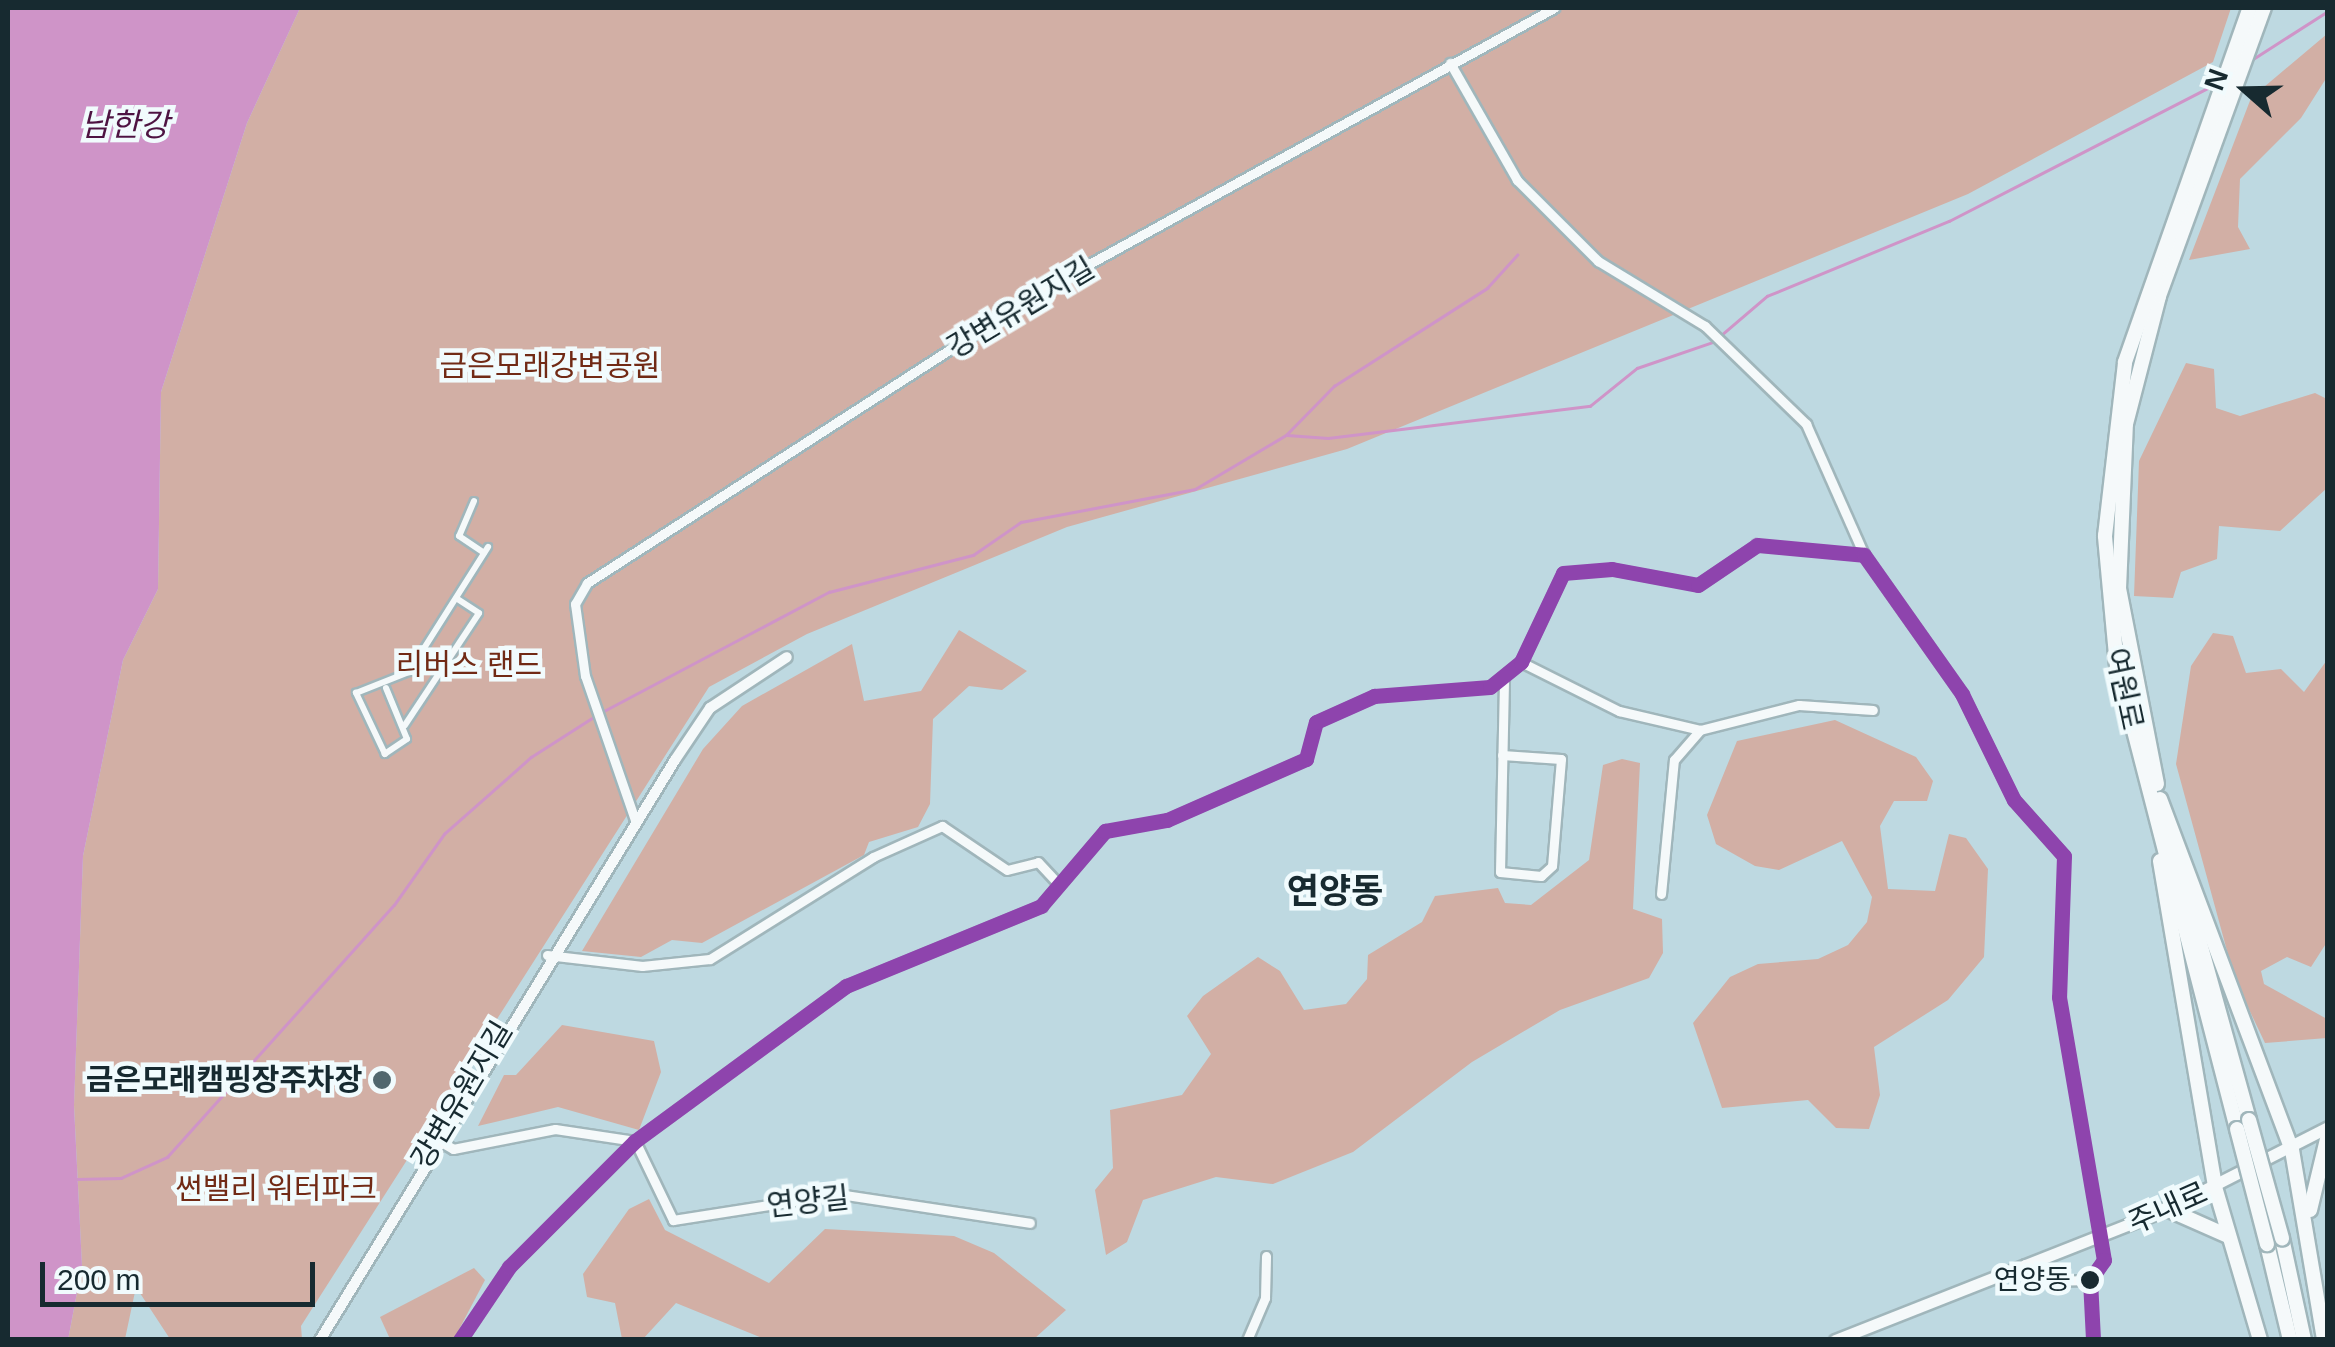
<!DOCTYPE html>
<meta charset="utf-8">
<style>
body{margin:0}
#map{position:relative;width:2335px;height:1347px;overflow:hidden;background:#bed9e1;font-family:Arial,"Noto Sans KR",sans-serif}
div>[style]{position:absolute}
[style*='--x']{left:calc(var(--x)*1px);top:calc(var(--y)*1px);width:calc(var(--w)*1px);rotate:calc(var(--a)*1deg)}
.green>*{inset:0;background:#d2afa5}
.water>*{inset:0;background:#cf94c8}
.stream>*{height:2.5px;margin:-1.25px;padding:0 1.25px;transform-origin:1.25px;border-radius:1.25px;background:#cf94c8}
.roads{filter:drop-shadow(2px 0 #a0b6bb) drop-shadow(-2px 0 #a0b6bb) drop-shadow(0 2px #a0b6bb) drop-shadow(0 -2px #a0b6bb)}
.pedestrian>*{height:6px;margin:-3px;padding:0 3px;transform-origin:3px;border-radius:3px;background:#f5f9fa}
.minor>*{height:9px;margin:-4.5px;padding:0 4.5px;transform-origin:4.5px;border-radius:4.5px;background:#f5f9fa}
.tertiary>*{height:10px;margin:-5px;padding:0 5px;transform-origin:5px;border-radius:5px;background:#f5f9fa}
.secondary>*{height:11px;margin:-5.5px;padding:0 5.5px;transform-origin:5.5px;border-radius:5.5px;background:#f5f9fa}
.trunk>*{height:14px;margin:-7px;padding:0 7px;transform-origin:7px;border-radius:7px;background:#f5f9fa}
.bridges{filter:drop-shadow(2px 0 #a0b6bb) drop-shadow(-2px 0 #a0b6bb) drop-shadow(0 2px #a0b6bb) drop-shadow(0 -2px #a0b6bb)}
.trunk-bridge>*{height:14px;margin:-7px;padding:0 7px;transform-origin:7px;border-radius:7px;background:#f5f9fa}
.bus-1>*{height:15px;margin:-7.5px;padding:0 7.5px;transform-origin:7.5px;border-radius:7.5px;background:#8e44ad}
.dots>*{width:28px;height:28px;translate:-50% -50%;box-sizing:border-box;border:5px solid #f1fbfd;border-radius:50%}
span{translate:-50% -50%;white-space:nowrap;text-align:center;line-height:1.15;-webkit-text-stroke:9px #f1fbfd;paint-order:stroke}
.bus-label{font-size:28px;color:#172a30}
.right{translate:-100% -50%;text-align:right}
.street-label{font-size:30px;color:#172a30}
.park-label{font-size:30px;color:#712a15}
.poi-label{font-size:30px;color:#172a30;font-weight:700}
.water-label{font-size:32px;color:#4e1342;font-style:italic}
.quarter-label{font-size:35px;color:#172a30;font-weight:700}
.frame{position:absolute;inset:0;border:10px solid #172a30;pointer-events:none}
.north{position:absolute;left:2195px;top:40px;width:100px;height:100px;-webkit-text-stroke:8px #f1fbfd;paint-order:stroke;rotate:290deg;font-size:28px;font-weight:700;line-height:40px;text-align:center;color:#172a30}
.north::after{content:'';display:block;margin:auto;width:35px;height:45px;background:#172a30;clip-path:polygon(50% 0,100% 100%,50% 72%,0 100%)}
.scale{position:absolute;left:40px;top:1262px;width:275px;height:45px;box-sizing:border-box;border:5px solid #172a30;border-top:0;padding-left:12px;font-size:30px;line-height:35px;white-space:nowrap;color:#172a30;-webkit-text-stroke:8px #f1fbfd;paint-order:stroke}
</style>
<div id="map">
<div class="green">
<i style="clip-path:polygon(300px 8px,2231px 8px,2213px 62px,1968px 194px,1347px 449px,1067px 527px,807px 634px,709px 687px,301px 1326px,302px 1339px,170px 1339px,136px 1287px,125px 1339px,68px 1340px,82px 1266px,74px 1105px,83px 856px,123px 660px,158px 589px,161px 392px,247px 123px)"></i>
<i style="clip-path:polygon(2327px 34px,2327px 77px,2301px 118px,2240px 179px,2238px 227px,2250px 249px,2189px 260px,2251px 98px)"></i>
<i style="clip-path:polygon(2186px 363px,2214px 369px,2216px 408px,2240px 416px,2315px 393px,2327px 399px,2327px 488px,2280px 531px,2219px 526px,2217px 559px,2181px 572px,2173px 598px,2134px 596px,2139px 461px)"></i>
<i style="clip-path:polygon(959px 630px,1027px 671px,1002px 690px,969px 686px,933px 719px,930px 804px,918px 827px,869px 842px,864px 855px,702px 943px,672px 940px,641px 957px,582px 951px,703px 749px,742px 706px,852px 644px,864px 701px,921px 691px)"></i>
<i style="clip-path:polygon(2213px 633px,2233px 636px,2246px 673px,2281px 669px,2304px 692px,2327px 660px,2327px 942px,2311px 967px,2287px 957px,2261px 971px,2264px 984px,2327px 1019px,2327px 1038px,2265px 1043px,2235px 980px,2176px 764px,2191px 666px)"></i>
<i style="clip-path:polygon(1835px 720px,1916px 757px,1933px 781px,1927px 801px,1894px 801px,1880px 826px,1888px 889px,1935px 891px,1949px 834px,1966px 838px,1988px 869px,1984px 957px,1948px 1000px,1874px 1047px,1880px 1095px,1869px 1129px,1836px 1128px,1808px 1100px,1722px 1108px,1693px 1023px,1730px 977px,1758px 964px,1818px 959px,1848px 945px,1867px 922px,1872px 897px,1842px 841px,1779px 870px,1755px 866px,1716px 844px,1707px 815px,1737px 741px)"></i>
<i style="clip-path:polygon(1622px 759px,1640px 763px,1633px 909px,1662px 919px,1663px 953px,1649px 978px,1560px 1010px,1472px 1062px,1353px 1152px,1273px 1184px,1216px 1177px,1143px 1200px,1127px 1242px,1106px 1255px,1095px 1190px,1113px 1168px,1110px 1110px,1182px 1095px,1211px 1054px,1187px 1016px,1203px 996px,1258px 957px,1280px 971px,1304px 1010px,1346px 1004px,1367px 979px,1368px 955px,1422px 922px,1435px 896px,1498px 888px,1505px 903px,1531px 905px,1589px 860px,1603px 765px)"></i>
<i style="clip-path:polygon(562px 1025px,654px 1041px,661px 1072px,639px 1130px,558px 1107px,478px 1126px,504px 1075px,516px 1075px)"></i>
<i style="clip-path:polygon(649px 1199px,665px 1230px,769px 1283px,825px 1229px,954px 1236px,994px 1253px,1066px 1310px,1034px 1339px,767px 1340px,676px 1303px,643px 1339px,622px 1339px,615px 1303px,587px 1297px,583px 1274px,629px 1209px)"></i>
<i style="clip-path:polygon(474px 1268px,485px 1280px,454px 1339px,390px 1339px,380px 1317px)"></i>
</div>
<div class="water">
<i style="clip-path:polygon(8px 8px,300px 8px,247px 123px,161px 392px,158px 589px,123px 660px,83px 856px,74px 1106px,82px 1266px,68px 1340px,8px 1339px)"></i>
</div>
<div class="stream">
<i style="--x:2253;--y:59;--w:89;--a:-32.6"></i>
<i style="--x:1719;--y:337;--w:63;--a:-40.5"></i>
<i style="--x:1767;--y:296;--w:197;--a:-22.4"></i>
<i style="--x:1949;--y:221;--w:301;--a:-27.2"></i>
<i style="--x:1287;--y:435;--w:41;--a:4.2"></i>
<i style="--x:1328;--y:438;--w:264;--a:-7"></i>
<i style="--x:1590;--y:406;--w:60;--a:-39"></i>
<i style="--x:1637;--y:368;--w:80;--a:-18.9"></i>
<i style="--x:602;--y:712;--w:257;--a:-27.9"></i>
<i style="--x:829;--y:592;--w:149;--a:-14.4"></i>
<i style="--x:973;--y:555;--w:58;--a:-34.5"></i>
<i style="--x:1021;--y:522;--w:177;--a:-10.7"></i>
<i style="--x:1195;--y:489;--w:106;--a:-30.7"></i>
<i style="--x:1286;--y:435;--w:69;--a:-45.6"></i>
<i style="--x:1334;--y:386;--w:182;--a:-32.6"></i>
<i style="--x:1487;--y:288;--w:45;--a:-47.7"></i>
<i style="--x:77;--y:1179;--w:44;--a:-1.3"></i>
<i style="--x:121;--y:1178;--w:51;--a:-24.5"></i>
<i style="--x:167;--y:1157;--w:339;--a:-48"></i>
<i style="--x:394;--y:905;--w:87;--a:-54.8"></i>
<i style="--x:444;--y:834;--w:116;--a:-41.5"></i>
<i style="--x:531;--y:757;--w:76;--a:-32.6"></i>
</div>
<div class="roads">
<div class="pedestrian">
<i style="--x:474;--y:501;--w:38;--a:113"></i>
<i style="--x:459;--y:536;--w:30;--a:34"></i>
<i style="--x:386;--y:688;--w:55;--a:67.6"></i>
<i style="--x:407;--y:739;--w:27;--a:146"></i>
<i style="--x:385;--y:754;--w:68;--a:-115.4"></i>
<i style="--x:356;--y:693;--w:57;--a:-21.6"></i>
<i style="--x:409;--y:672;--w:148;--a:-57.7"></i>
<i style="--x:405;--y:725;--w:134;--a:-56.5"></i>
<i style="--x:479;--y:613;--w:27;--a:-147"></i>
</div>
<div class="minor">
<i style="--x:1450;--y:63;--w:135;--a:60.2"></i>
<i style="--x:1517;--y:180;--w:115;--a:45"></i>
<i style="--x:1598;--y:261;--w:125;--a:31.3"></i>
<i style="--x:1705;--y:326;--w:141;--a:44.1"></i>
<i style="--x:1806;--y:424;--w:143;--a:66.1"></i>
<i style="--x:1521;--y:662;--w:110;--a:26.6"></i>
<i style="--x:1619;--y:711;--w:83;--a:13.2"></i>
<i style="--x:1700;--y:730;--w:102;--a:-14.2"></i>
<i style="--x:1799;--y:705;--w:74;--a:3.9"></i>
<i style="--x:1502;--y:755;--w:59;--a:3.9"></i>
<i style="--x:1561;--y:759;--w:107;--a:94.8"></i>
<i style="--x:1552;--y:866;--w:15;--a:138"></i>
<i style="--x:1541;--y:876;--w:41;--a:-174.4"></i>
<i style="--x:1500;--y:872;--w:196;--a:-88.8"></i>
<i style="--x:635;--y:820;--w:152;--a:-109.1"></i>
<i style="--x:585;--y:676;--w:73;--a:-97.9"></i>
<i style="--x:575;--y:604;--w:24;--a:-60"></i>
<i style="--x:587;--y:583;--w:541;--a:-32.78"></i>
<i style="--x:1042;--y:290;--w:585;--a:-28.85"></i>
<i style="--x:1661;--y:894;--w:135;--a:-84.5"></i>
<i style="--x:1674;--y:760;--w:40;--a:-49"></i>
<i style="--x:547;--y:955;--w:96;--a:6.6"></i>
<i style="--x:642;--y:966;--w:68;--a:-5.9"></i>
<i style="--x:710;--y:959;--w:192;--a:-32"></i>
<i style="--x:873;--y:857;--w:76;--a:-24.2"></i>
<i style="--x:942;--y:826;--w:78;--a:34.1"></i>
<i style="--x:1007;--y:870;--w:32;--a:-14"></i>
<i style="--x:1038;--y:862;--w:26;--a:47"></i>
<i style="--x:436;--y:1139;--w:20;--a:30"></i>
<i style="--x:453;--y:1149;--w:104;--a:-11.1"></i>
<i style="--x:555;--y:1129;--w:81;--a:8.5"></i>
<i style="--x:635;--y:1141;--w:88;--a:64.3"></i>
<i style="--x:673;--y:1220;--w:168;--a:-8.9"></i>
<i style="--x:839;--y:1194;--w:193;--a:8.6"></i>
<i style="--x:2025;--y:1264;--w:27;--a:39"></i>
<i style="--x:2046;--y:1281;--w:44;--a:-1.3"></i>
<i style="--x:460;--y:1340;--w:88;--a:-56.1"></i>
<i style="--x:509;--y:1267;--w:178;--a:-45"></i>
<i style="--x:635;--y:1141;--w:262;--a:-36.3"></i>
<i style="--x:846;--y:986;--w:211;--a:-22.3"></i>
<i style="--x:1041;--y:906;--w:99;--a:-49.5"></i>
<i style="--x:1105;--y:831;--w:63;--a:-10.1"></i>
<i style="--x:1167;--y:820;--w:152;--a:-23.7"></i>
<i style="--x:1306;--y:759;--w:38;--a:-75"></i>
<i style="--x:1316;--y:722;--w:64;--a:-24.1"></i>
<i style="--x:1374;--y:696;--w:116;--a:-4.4"></i>
<i style="--x:1490;--y:687;--w:40;--a:-39"></i>
<i style="--x:1521;--y:662;--w:98;--a:-64.7"></i>
<i style="--x:1563;--y:573;--w:49;--a:-4.7"></i>
<i style="--x:1612;--y:569;--w:87;--a:10.5"></i>
<i style="--x:1698;--y:585;--w:71;--a:-34.1"></i>
<i style="--x:1757;--y:545;--w:107;--a:5.3"></i>
<i style="--x:1864;--y:555;--w:170;--a:54.8"></i>
<i style="--x:1962;--y:694;--w:118;--a:63.9"></i>
<i style="--x:2014;--y:800;--w:75;--a:48.2"></i>
<i style="--x:2064;--y:856;--w:141;--a:92"></i>
<i style="--x:2059;--y:997;--w:267;--a:80.3"></i>
<i style="--x:2104;--y:1260;--w:24;--a:125"></i>
<i style="--x:2090;--y:1280;--w:60;--a:87.1"></i>
<i style="--x:1247;--y:1340;--w:46;--a:-66.8"></i>
<i style="--x:1265;--y:1298;--w:42;--a:-88.6"></i>
</div>
<div class="tertiary">
<i style="--x:320;--y:1340;--w:680;--a:-58.53"></i>
<i style="--x:675;--y:760;--w:63;--a:-56.1"></i>
<i style="--x:710;--y:708;--w:92;--a:-33.5"></i>
</div>
<div class="secondary">
<i style="--x:1835;--y:1340;--w:357;--a:-21.5"></i>
<i style="--x:2167;--y:1209;--w:181;--a:-27"></i>
</div>
<div class="trunk">
<i style="--x:2157;--y:784;--w:199;--a:-101"></i>
<i style="--x:2119;--y:589;--w:165;--a:-87.6"></i>
<i style="--x:2126;--y:424;--w:132;--a:-75.5"></i>
<i style="--x:2159;--y:296;--w:307;--a:-70"></i>
<i style="--x:2160;--y:799;--w:375;--a:69.4"></i>
<i style="--x:2292;--y:1150;--w:193;--a:80.4"></i>
<i style="--x:2175;--y:853;--w:277;--a:74.5"></i>
<i style="--x:2160;--y:861;--w:331;--a:80.4"></i>
<i style="--x:2215;--y:1187;--w:159;--a:73.6"></i>
<i style="--x:2237;--y:1129;--w:478;--a:-104.5"></i>
<i style="--x:2117;--y:666;--w:131;--a:-95.3"></i>
<i style="--x:2105;--y:536;--w:175;--a:-83.4"></i>
<i style="--x:2125;--y:362;--w:375;--a:-70.6"></i>
<i style="--x:2167;--y:1209;--w:67;--a:23.9"></i>
<i style="--x:2310;--y:1210;--w:77;--a:-76.5"></i>
<i style="--x:2282;--y:1238;--w:104;--a:77.8"></i>
<i style="--x:2267;--y:1244;--w:99;--a:76.5"></i>
</div>
</div>
<div class="bridges">
<div class="trunk-bridge">
<i style="--x:2249;--y:1120;--w:123;--a:74.4"></i>
<i style="--x:2237;--y:1129;--w:119;--a:75.4"></i>
</div>
</div>
<div class="bus-1">
<i style="--x:460;--y:1340;--w:88;--a:-56.1"></i>
<i style="--x:509;--y:1267;--w:178;--a:-45"></i>
<i style="--x:635;--y:1141;--w:262;--a:-36.3"></i>
<i style="--x:846;--y:986;--w:211;--a:-22.3"></i>
<i style="--x:1041;--y:906;--w:99;--a:-49.5"></i>
<i style="--x:1105;--y:831;--w:63;--a:-10.1"></i>
<i style="--x:1167;--y:820;--w:152;--a:-23.7"></i>
<i style="--x:1306;--y:759;--w:38;--a:-75"></i>
<i style="--x:1316;--y:722;--w:64;--a:-24.1"></i>
<i style="--x:1374;--y:696;--w:116;--a:-4.4"></i>
<i style="--x:1490;--y:687;--w:40;--a:-39"></i>
<i style="--x:1521;--y:662;--w:98;--a:-64.7"></i>
<i style="--x:1563;--y:573;--w:49;--a:-4.7"></i>
<i style="--x:1612;--y:569;--w:87;--a:10.5"></i>
<i style="--x:1698;--y:585;--w:71;--a:-34.1"></i>
<i style="--x:1757;--y:545;--w:107;--a:5.3"></i>
<i style="--x:1864;--y:555;--w:170;--a:54.8"></i>
<i style="--x:1962;--y:694;--w:118;--a:63.9"></i>
<i style="--x:2014;--y:800;--w:75;--a:48.2"></i>
<i style="--x:2064;--y:856;--w:141;--a:92"></i>
<i style="--x:2059;--y:997;--w:267;--a:80.3"></i>
<i style="--x:2104;--y:1260;--w:24;--a:125"></i>
<i style="--x:2090;--y:1280;--w:60;--a:87.1"></i>
</div>
<div class="dots">
<i style="left:382px;top:1080px;background:#51676e"></i>
<i style="left:2090px;top:1280px;background:#172a30"></i>
</div>
<div class="bus-label">
<span class="right" style="left:2071px;top:1280px">연양동</span>
</div>
<div class="street-label">
<span style="left:1021px;top:308px;rotate:-31deg">강변유원지길</span>
<span style="left:2124px;top:689px;rotate:78deg">여원로</span>
<span style="left:462px;top:1095px;rotate:-59deg">강변유원지길</span>
<span style="left:808px;top:1202px;rotate:-6deg">연양길</span>
<span style="left:2168px;top:1208px;rotate:-24deg">주내로</span>
</div>
<div class="park-label">
<span style="left:550px;top:366px">금은모래강변공원</span>
<span style="left:469px;top:665px">리버스 랜드</span>
<span style="left:276px;top:1189px">썬밸리 워터파크</span>
</div>
<div class="poi-label">
<span class="right" style="left:362px;top:1080px">금은모래캠핑장주차장</span>
</div>
<div class="water-label">
<span style="left:125px;top:125px">남한강</span>
</div>
<div class="quarter-label">
<span style="left:1335px;top:891px">연양동</span>
</div>
<div class="frame"></div>
<div class="north">N</div>
<div class="scale">200 m</div>
</div>
